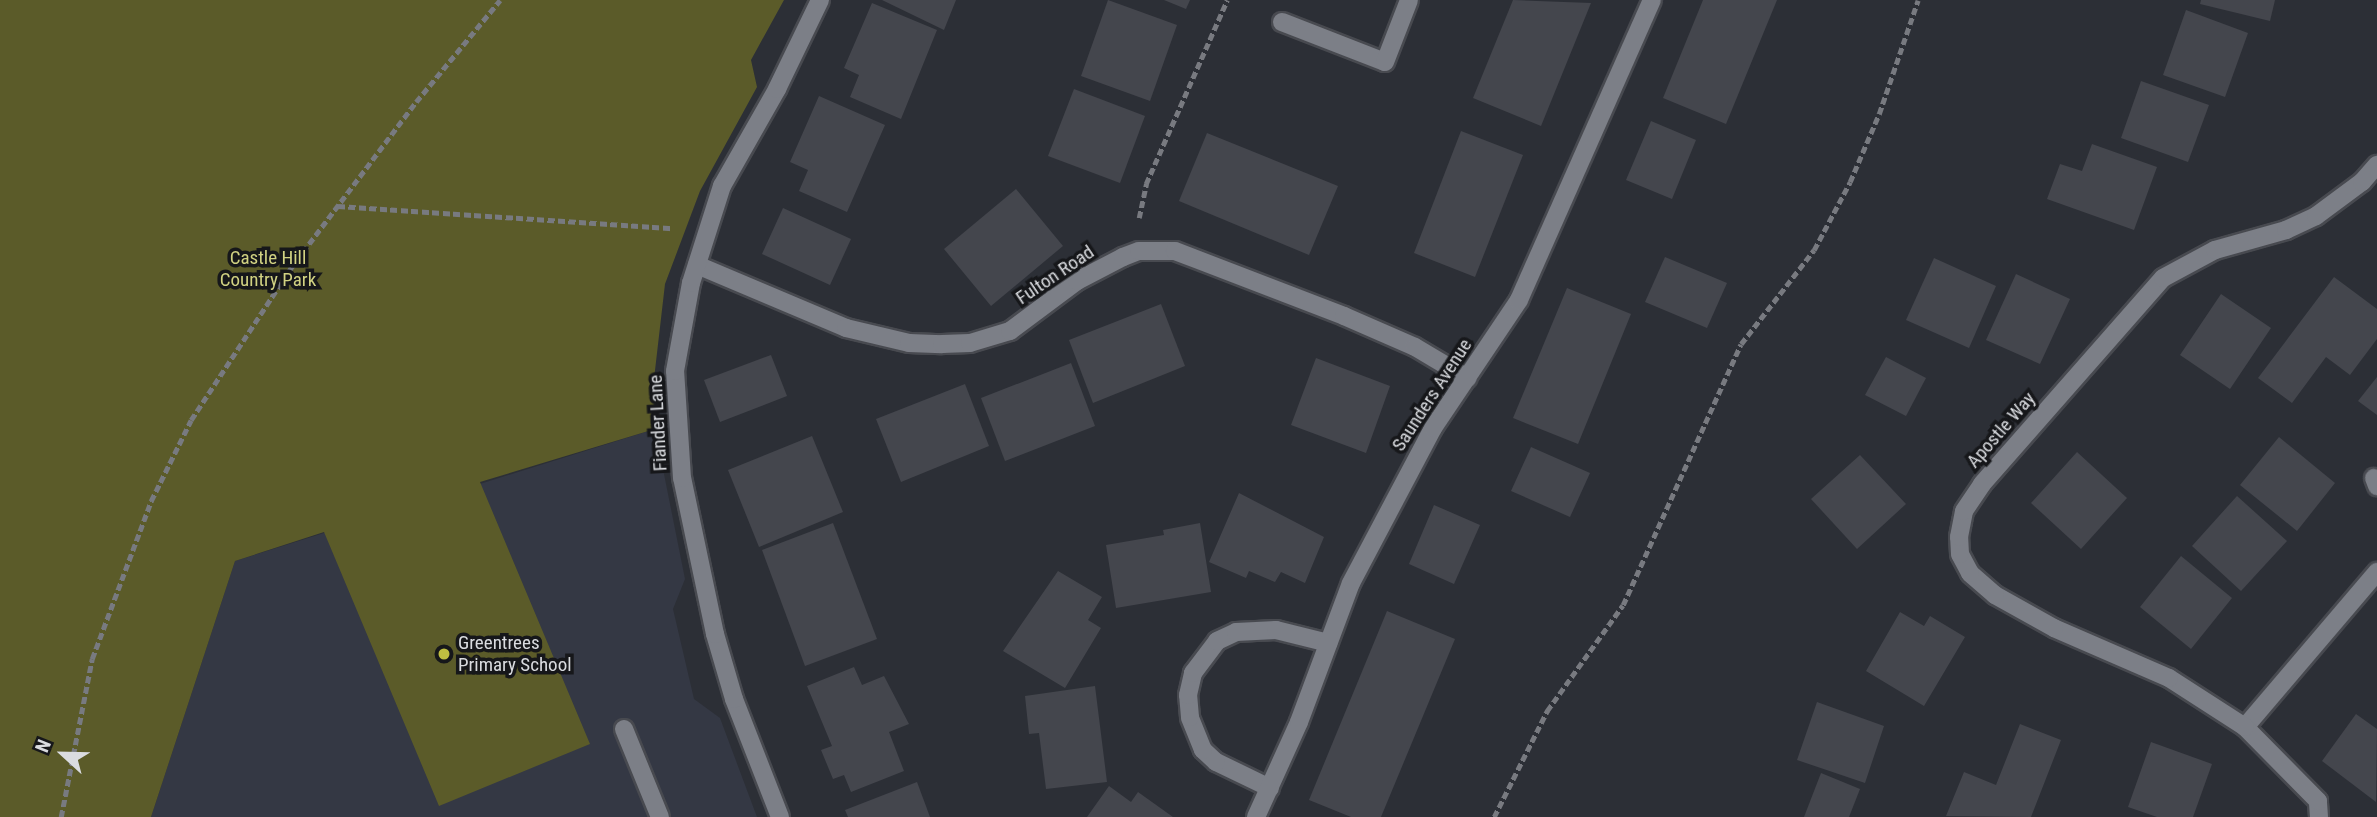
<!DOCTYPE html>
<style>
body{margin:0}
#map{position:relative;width:2377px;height:817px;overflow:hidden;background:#2c2f36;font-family:"Roboto Condensed",sans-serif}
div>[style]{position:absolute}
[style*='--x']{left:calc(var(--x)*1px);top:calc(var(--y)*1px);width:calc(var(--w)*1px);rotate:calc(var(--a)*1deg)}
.built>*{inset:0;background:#343844}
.green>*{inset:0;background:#5b5b29}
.building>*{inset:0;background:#44464d}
.path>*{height:4.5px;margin-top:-2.25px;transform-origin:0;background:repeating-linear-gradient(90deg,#787a80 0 7px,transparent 0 10.5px)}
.roads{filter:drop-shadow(2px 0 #484a50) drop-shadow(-2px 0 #484a50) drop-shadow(0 2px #484a50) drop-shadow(0 -2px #484a50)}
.minor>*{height:18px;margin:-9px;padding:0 9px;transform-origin:9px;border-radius:9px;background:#7c7f87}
.dots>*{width:19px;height:19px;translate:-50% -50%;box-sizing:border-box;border:4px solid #16171a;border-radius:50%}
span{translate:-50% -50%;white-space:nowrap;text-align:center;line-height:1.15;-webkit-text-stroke:7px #16171a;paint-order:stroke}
.park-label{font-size:19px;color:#d1d282}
.street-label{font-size:19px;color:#dadce0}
.poi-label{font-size:19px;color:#dadce0}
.left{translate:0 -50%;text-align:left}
.north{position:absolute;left:28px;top:719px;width:70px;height:70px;-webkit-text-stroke:5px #16171a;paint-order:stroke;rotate:292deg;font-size:19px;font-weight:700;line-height:28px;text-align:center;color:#dadce0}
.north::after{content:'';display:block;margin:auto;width:24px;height:32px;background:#dadce0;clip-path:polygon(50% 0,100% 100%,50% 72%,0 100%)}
</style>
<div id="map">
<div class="built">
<i style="clip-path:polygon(655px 429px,685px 579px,673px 609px,694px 699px,720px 718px,757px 817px,151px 817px,235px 561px)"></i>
</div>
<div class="green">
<i style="clip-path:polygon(0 0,784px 0,751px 60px,757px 87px,700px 191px,665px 284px,654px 379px,655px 429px,480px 482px,590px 744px,439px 806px,324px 532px,235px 561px,151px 817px,0 817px)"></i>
</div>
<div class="building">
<i style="clip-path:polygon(882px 0,956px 0,944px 30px)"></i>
<i style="clip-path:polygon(1108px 0,1177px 25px,1150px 101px,1081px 76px)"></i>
<i style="clip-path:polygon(1164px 0,1190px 0,1186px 9px)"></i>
<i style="clip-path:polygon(1513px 0,1591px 3px,1541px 126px,1473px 98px)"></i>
<i style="clip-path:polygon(1703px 0,1777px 0,1726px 124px,1663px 98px)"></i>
<i style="clip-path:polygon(2201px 0,2275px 0,2270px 21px,2200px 4px)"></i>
<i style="clip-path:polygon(872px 3px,937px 30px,901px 119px,850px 97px,859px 75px,844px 68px)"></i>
<i style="clip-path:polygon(2186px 10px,2248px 33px,2225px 97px,2163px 75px)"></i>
<i style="clip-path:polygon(2141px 81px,2209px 105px,2188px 162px,2121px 138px)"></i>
<i style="clip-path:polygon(1074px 89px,1145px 116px,1120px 183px,1048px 156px)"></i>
<i style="clip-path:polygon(819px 96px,885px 125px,847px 212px,799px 191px,808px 170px,790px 162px)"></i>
<i style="clip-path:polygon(1651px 121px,1696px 140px,1672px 199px,1626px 180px)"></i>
<i style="clip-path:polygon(1461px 131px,1523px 155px,1475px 277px,1414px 253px)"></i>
<i style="clip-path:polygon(1207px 133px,1338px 186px,1309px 255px,1179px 201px)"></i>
<i style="clip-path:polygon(2092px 144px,2157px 167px,2134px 230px,2047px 199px,2060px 164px,2082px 171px)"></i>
<i style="clip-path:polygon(1016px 189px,1063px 246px,991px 306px,944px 249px)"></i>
<i style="clip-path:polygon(783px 208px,851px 239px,830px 285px,762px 254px)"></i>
<i style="clip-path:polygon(1665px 257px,1727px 283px,1707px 328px,1645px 302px)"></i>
<i style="clip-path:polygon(1934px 258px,1996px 286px,1969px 348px,1906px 320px)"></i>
<i style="clip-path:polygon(2016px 274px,2070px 299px,2040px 364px,1986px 340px)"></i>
<i style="clip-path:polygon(2334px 277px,2377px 309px,2377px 339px,2350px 375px,2326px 357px,2292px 403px,2258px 378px)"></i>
<i style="clip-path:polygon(1567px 288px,1631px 314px,1578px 444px,1513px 418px)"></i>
<i style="clip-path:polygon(2221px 294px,2271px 328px,2230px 389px,2180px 355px)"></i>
<i style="clip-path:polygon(1161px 304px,1185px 366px,1093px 403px,1069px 340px)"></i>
<i style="clip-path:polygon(771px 355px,787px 396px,720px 422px,704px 380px)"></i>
<i style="clip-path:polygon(1886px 357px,1926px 378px,1906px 416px,1865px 395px)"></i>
<i style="clip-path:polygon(1316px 358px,1390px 386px,1366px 453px,1291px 425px)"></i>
<i style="clip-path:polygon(1071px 363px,1095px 426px,1005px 461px,981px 398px)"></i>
<i style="clip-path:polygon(2377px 377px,2377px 415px,2358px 401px)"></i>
<i style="clip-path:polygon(965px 384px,989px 446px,901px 482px,876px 419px)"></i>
<i style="clip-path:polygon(812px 436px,843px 512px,759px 547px,728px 470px)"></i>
<i style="clip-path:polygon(2279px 437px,2335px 483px,2297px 531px,2240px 485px)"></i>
<i style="clip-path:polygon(1531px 447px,1590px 473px,1570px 517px,1511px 491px)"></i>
<i style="clip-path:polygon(2077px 452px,2127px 498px,2081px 549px,2031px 503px)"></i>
<i style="clip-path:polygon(1860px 455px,1906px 504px,1857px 549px,1811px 499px)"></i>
<i style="clip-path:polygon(1239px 493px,1324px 537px,1305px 583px,1281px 572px,1275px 582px,1249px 571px,1246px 578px,1209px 562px)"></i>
<i style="clip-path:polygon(2237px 496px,2287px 541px,2241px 591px,2192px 546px)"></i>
<i style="clip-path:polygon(1434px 505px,1480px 525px,1454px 584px,1409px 564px)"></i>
<i style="clip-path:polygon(833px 523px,877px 639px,805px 666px,762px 550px)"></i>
<i style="clip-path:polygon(1200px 523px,1211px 592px,1116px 608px,1106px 545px,1164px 535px,1163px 530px)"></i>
<i style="clip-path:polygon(2181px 556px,2232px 598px,2191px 649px,2140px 607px)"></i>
<i style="clip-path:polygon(1058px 571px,1102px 597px,1088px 620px,1101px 628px,1065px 688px,1003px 651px)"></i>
<i style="clip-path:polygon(1387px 611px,1455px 639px,1381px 817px,1351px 817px,1309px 800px)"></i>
<i style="clip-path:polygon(1900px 612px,1924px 626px,1930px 616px,1965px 637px,1924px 706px,1866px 671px)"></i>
<i style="clip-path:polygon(854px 667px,862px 685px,884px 676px,909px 724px,889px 732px,904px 771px,851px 792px,844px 775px,833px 779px,821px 750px,832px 746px,807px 686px)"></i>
<i style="clip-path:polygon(1095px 686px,1107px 782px,1046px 789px,1039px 733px,1029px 734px,1025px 696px)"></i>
<i style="clip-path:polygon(1817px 702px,1884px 726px,1865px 783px,1797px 760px)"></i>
<i style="clip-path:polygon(2356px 714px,2377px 729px,2376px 802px,2322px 761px)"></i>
<i style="clip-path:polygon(2020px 724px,2061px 740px,2031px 817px,1946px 816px,1964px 772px,1996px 785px)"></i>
<i style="clip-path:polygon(2151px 742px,2212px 764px,2193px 817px,2157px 817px,2128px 807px)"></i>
<i style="clip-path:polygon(1821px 773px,1860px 789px,1849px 817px,1804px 817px)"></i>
<i style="clip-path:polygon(917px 782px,930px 817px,848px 817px,845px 810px)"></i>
<i style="clip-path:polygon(1109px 786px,1131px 802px,1138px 792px,1173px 817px,1087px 817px)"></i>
</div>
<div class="path">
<i style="--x:338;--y:206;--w:335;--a:3.8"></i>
<i style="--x:1139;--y:218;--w:35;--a:-78"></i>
<i style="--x:1146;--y:184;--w:201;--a:-66.2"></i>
<i style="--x:61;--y:817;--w:161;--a:-78.9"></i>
<i style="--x:92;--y:659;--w:169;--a:-69.5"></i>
<i style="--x:151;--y:501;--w:90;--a:-63.7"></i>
<i style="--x:191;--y:420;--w:181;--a:-56.7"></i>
<i style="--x:290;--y:269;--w:209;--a:-53"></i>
<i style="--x:416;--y:102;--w:132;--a:-50.5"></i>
<i style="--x:1494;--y:817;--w:119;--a:-63.4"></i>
<i style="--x:1547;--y:711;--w:130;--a:-54.4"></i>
<i style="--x:1623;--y:605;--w:286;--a:-65.7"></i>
<i style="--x:1741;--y:344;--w:119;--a:-52.2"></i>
<i style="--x:1814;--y:250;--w:77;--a:-62.1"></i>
<i style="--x:1850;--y:182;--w:74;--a:-66.9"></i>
<i style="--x:1879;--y:114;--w:120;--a:-71.1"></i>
</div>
<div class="roads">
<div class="minor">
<i style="--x:1282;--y:22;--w:110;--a:21.2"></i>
<i style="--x:1385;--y:62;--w:66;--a:-68.8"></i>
<i style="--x:697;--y:265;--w:162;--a:22.9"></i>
<i style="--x:846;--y:328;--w:65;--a:13.4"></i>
<i style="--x:909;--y:343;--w:33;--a:2"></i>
<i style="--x:942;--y:344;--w:28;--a:-2"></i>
<i style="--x:970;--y:343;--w:42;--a:-16.7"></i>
<i style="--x:1010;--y:331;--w:84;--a:-36.7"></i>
<i style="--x:1077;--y:281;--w:52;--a:-27.6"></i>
<i style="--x:1123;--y:257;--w:17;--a:-21"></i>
<i style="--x:1139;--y:251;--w:36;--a:0"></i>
<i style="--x:1175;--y:251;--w:181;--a:21"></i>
<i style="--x:1344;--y:316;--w:77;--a:23.6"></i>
<i style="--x:1415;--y:347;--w:61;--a:30.8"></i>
<i style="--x:2374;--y:478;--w:9;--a:69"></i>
<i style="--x:2245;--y:727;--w:204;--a:-49.6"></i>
<i style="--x:624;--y:729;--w:95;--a:67.8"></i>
<i style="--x:1270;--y:788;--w:60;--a:-154.3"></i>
<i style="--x:1216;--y:762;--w:18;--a:-137"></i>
<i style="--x:1203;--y:750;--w:35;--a:-112"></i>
<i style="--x:1190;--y:717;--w:22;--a:-95"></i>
<i style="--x:1188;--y:695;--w:23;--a:-77"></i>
<i style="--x:1193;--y:673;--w:40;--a:-53"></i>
<i style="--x:1217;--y:641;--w:21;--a:-25"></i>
<i style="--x:1236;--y:632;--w:40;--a:-2.9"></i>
<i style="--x:1276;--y:630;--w:54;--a:14"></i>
<i style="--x:780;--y:817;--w:127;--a:-111.3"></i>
<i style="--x:734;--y:699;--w:68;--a:-106.3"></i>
<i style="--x:715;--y:634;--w:159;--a:-101.9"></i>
<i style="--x:682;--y:478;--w:107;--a:-93.7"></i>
<i style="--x:675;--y:371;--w:89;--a:-79.7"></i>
<i style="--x:691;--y:283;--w:102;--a:-72.3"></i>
<i style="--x:722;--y:186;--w:112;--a:-60.4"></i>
<i style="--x:777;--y:89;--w:99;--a:-64.2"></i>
<i style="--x:1256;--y:817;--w:104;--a:-65.6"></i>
<i style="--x:1299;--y:722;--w:148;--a:-69.5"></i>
<i style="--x:1351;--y:583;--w:175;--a:-62.1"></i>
<i style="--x:1433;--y:428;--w:154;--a:-56.1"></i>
<i style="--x:1519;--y:300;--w:328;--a:-66.1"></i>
<i style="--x:2319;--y:817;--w:16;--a:-94"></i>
<i style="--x:2318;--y:801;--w:104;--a:-134.6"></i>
<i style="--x:2245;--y:727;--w:90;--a:-147.2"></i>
<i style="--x:2169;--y:678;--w:125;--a:-156.5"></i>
<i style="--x:2054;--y:628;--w:68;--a:-150.8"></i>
<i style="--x:1995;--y:595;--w:33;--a:-139"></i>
<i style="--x:1970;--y:573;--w:21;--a:-118"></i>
<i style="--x:1960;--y:554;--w:17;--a:-93"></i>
<i style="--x:1959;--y:537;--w:26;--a:-79"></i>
<i style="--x:1964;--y:511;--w:32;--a:-56"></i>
<i style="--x:1982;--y:484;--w:274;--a:-48.7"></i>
<i style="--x:2163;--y:278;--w:59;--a:-28.3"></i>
<i style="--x:2215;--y:250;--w:74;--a:-15.7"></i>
<i style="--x:2286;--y:230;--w:33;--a:-25"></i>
<i style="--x:2316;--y:216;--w:57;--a:-36.5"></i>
<i style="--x:2362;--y:182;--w:23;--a:-49"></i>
</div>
</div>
<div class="dots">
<i style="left:444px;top:654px;background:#bfbe41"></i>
</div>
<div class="park-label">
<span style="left:268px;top:269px">Castle Hill<br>Country Park</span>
</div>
<div class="street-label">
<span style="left:1055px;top:275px;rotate:-34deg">Fulton Road</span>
<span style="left:1432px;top:395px;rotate:-57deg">Saunders Avenue</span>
<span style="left:658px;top:423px;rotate:-93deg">Fiander Lane</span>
<span style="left:2001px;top:430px;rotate:-49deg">Apostle Way</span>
</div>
<div class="poi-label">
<span class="left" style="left:458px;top:654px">Greentrees<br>Primary School</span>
</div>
<div class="north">N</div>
</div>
